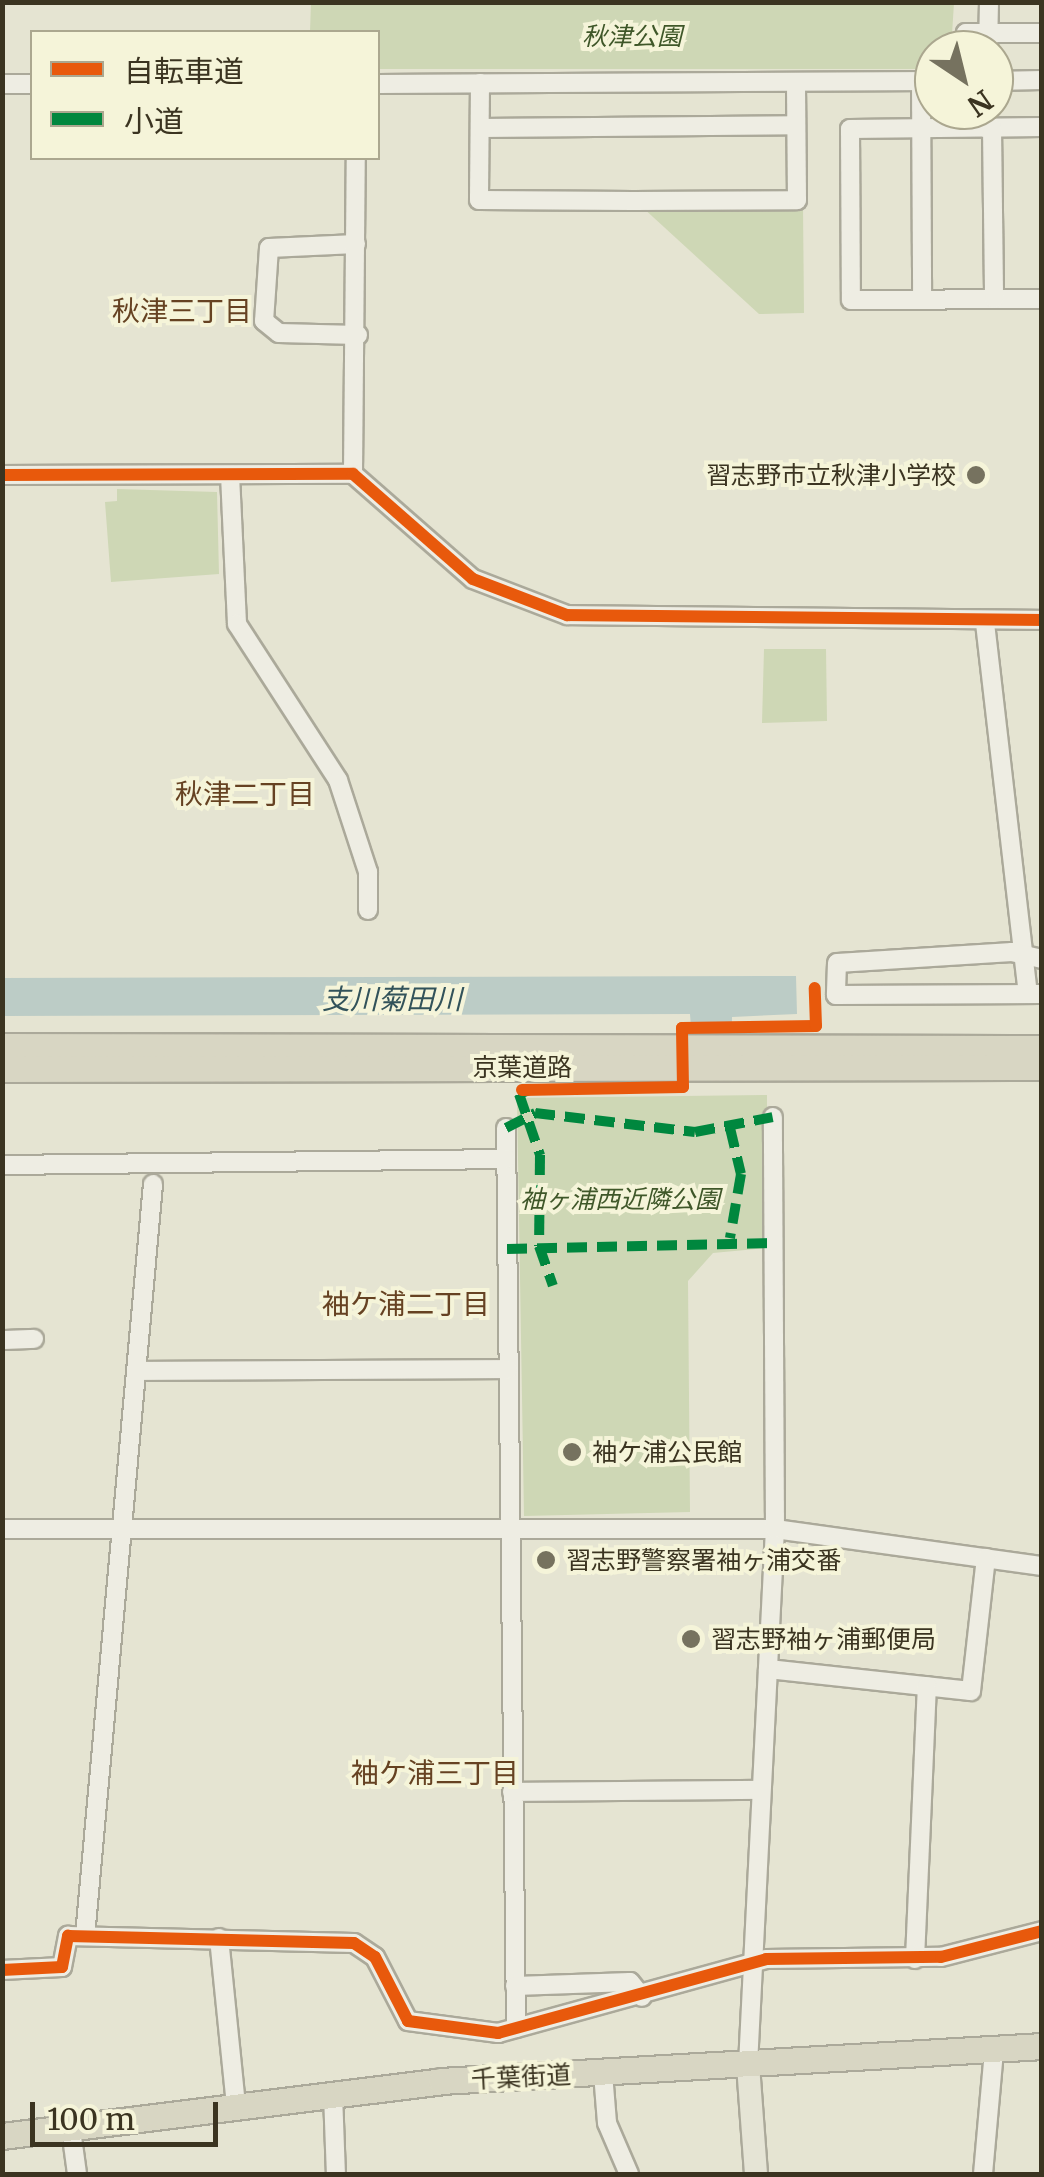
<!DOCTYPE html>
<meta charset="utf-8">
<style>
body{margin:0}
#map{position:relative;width:1044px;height:2177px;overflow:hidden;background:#e5e4d2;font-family:Merriweather,"Noto Sans JP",serif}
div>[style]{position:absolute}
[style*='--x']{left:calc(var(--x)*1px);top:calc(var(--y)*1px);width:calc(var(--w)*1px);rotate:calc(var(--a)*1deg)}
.green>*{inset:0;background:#ced7b5}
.water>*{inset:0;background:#bcccc6}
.roads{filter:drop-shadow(2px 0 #aba99a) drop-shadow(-2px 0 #aba99a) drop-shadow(0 2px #aba99a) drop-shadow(0 -2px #aba99a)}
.minor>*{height:18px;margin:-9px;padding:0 9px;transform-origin:9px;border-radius:9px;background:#eeede3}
.major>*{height:22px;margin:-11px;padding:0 11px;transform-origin:11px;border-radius:11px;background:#e5e4d5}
.highway>*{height:25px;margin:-12.5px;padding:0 12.5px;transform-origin:12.5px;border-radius:12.5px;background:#d8d6c3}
.quiet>*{height:10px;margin-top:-5px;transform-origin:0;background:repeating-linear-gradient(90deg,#00873e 0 20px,transparent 0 30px)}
.cycleway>*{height:12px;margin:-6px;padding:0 6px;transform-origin:6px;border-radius:6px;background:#e8590c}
.dots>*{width:28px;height:28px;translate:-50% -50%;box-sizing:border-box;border:5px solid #f5f4d9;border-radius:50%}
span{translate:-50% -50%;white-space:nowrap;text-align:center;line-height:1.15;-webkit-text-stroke:8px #f5f4d9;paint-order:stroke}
.park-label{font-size:25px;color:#3f5729;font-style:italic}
.poi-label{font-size:25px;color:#3b3421}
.right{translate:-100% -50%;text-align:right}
.left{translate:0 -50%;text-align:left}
.street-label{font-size:25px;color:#3b3421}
.neighbourhood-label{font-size:28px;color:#664222}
.water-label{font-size:28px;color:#32525a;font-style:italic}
.frame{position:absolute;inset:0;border:5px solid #3b3421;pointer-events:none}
.legend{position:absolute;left:30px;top:30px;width:350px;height:130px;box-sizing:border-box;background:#f5f4d9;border:2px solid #aba78f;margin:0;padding:12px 18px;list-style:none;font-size:30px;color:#3b3421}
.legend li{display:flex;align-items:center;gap:20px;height:50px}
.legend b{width:50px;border:2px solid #aba78f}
.north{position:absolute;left:914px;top:30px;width:100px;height:100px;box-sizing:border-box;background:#f5f4d9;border:2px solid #aba78f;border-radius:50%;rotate:145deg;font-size:28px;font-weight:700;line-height:40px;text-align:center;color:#3b3421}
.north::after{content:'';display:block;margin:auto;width:35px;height:45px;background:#76725f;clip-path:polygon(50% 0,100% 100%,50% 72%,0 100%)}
.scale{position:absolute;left:30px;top:2102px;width:188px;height:45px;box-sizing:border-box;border:5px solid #3b3421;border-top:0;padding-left:12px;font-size:30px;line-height:35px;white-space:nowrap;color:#3b3421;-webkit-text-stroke:8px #f5f4d9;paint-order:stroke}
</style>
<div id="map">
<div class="green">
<i style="clip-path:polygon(311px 2px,954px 2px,954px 3px,951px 50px,934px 50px,934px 69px,378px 69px,378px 32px,310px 32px)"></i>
<i style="clip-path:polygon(641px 206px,803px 206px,804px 313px,759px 314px)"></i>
<i style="clip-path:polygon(117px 489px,217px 492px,219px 574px,111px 582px,105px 502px,117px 501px)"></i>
<i style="clip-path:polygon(764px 649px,826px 649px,827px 721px,762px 723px)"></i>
<i style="clip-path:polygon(767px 1095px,767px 1248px,713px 1253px,688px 1281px,690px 1512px,524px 1516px,517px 1098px)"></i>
</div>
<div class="water">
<i style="clip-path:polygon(796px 976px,797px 1014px,732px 1017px,731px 1083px,695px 1083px,690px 1014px,3px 1016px,2px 978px)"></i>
</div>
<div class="roads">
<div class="minor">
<i style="--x:965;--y:50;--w:17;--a:-87"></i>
<i style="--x:966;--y:33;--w:76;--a:0"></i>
<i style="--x:988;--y:50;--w:48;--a:-88.8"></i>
<i style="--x:921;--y:81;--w:218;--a:89.7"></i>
<i style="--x:994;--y:81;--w:48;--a:-1.2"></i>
<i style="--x:480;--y:83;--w:117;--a:90.5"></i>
<i style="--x:479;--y:200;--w:154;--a:0.4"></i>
<i style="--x:633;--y:201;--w:164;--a:-0.3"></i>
<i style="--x:797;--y:200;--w:118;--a:-90.5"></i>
<i style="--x:2;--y:84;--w:30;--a:0"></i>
<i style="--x:378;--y:84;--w:556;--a:-0.31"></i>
<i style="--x:1042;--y:127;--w:192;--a:179.4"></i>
<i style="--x:850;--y:129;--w:171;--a:89.7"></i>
<i style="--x:851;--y:300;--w:191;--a:-0.3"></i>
<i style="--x:481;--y:128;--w:315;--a:-0.5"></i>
<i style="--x:992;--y:128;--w:171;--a:89.3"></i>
<i style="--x:356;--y:244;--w:87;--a:177.4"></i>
<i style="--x:269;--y:248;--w:73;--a:93.9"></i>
<i style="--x:264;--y:321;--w:19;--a:39"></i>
<i style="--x:279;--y:333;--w:79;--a:1.5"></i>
<i style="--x:353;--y:474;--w:316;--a:-89.5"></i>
<i style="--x:2;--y:475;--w:351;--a:-0.2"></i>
<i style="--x:353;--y:474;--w:159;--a:41.2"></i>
<i style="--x:473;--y:579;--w:101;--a:21"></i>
<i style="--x:567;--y:615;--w:475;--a:0.6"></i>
<i style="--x:230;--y:475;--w:149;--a:87.3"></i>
<i style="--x:237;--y:624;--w:186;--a:57.1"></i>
<i style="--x:338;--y:780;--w:97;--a:71.9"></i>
<i style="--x:368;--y:872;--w:38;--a:90"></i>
<i style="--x:985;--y:623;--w:373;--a:83.4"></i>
<i style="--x:1042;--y:959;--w:31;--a:-167"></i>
<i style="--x:1012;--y:952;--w:175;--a:176.4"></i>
<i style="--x:837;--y:963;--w:32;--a:92"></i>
<i style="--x:836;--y:995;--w:206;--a:-0.3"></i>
<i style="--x:506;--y:1128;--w:900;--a:89.36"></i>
<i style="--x:2;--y:1165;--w:504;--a:-0.68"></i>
<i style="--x:2;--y:1340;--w:32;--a:-2"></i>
<i style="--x:137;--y:1371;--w:371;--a:-0.3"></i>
<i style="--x:2;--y:1529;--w:773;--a:0"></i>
<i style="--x:775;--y:1529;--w:270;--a:7.9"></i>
<i style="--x:768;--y:1669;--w:204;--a:6.2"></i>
<i style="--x:971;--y:1691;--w:134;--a:-83.6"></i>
<i style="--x:512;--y:1792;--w:248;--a:-0.5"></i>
<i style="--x:85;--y:1936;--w:755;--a:-84.83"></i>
<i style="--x:219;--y:1938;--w:169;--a:84.2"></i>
<i style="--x:915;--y:1959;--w:273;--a:-87.5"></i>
<i style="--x:2;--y:1970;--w:60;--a:-2.9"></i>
<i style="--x:62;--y:1967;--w:32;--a:-79"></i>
<i style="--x:68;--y:1936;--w:286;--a:1.4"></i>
<i style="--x:354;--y:1943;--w:25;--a:34"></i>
<i style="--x:375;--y:1957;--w:72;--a:62.7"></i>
<i style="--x:408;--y:2021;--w:91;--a:7.6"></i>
<i style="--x:498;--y:2033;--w:278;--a:-15.4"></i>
<i style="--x:766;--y:1959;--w:175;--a:-0.7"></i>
<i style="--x:941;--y:1957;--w:104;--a:-14.4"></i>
<i style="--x:515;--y:1986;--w:115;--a:-2"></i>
<i style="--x:630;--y:1982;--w:19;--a:51"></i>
<i style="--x:748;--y:2065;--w:537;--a:-87.12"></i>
<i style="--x:775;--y:1529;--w:412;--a:-90.3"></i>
<i style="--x:603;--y:2073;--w:50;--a:85.4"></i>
<i style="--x:607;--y:2123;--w:56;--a:66.7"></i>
<i style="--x:333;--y:2094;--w:80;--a:87.9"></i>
<i style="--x:70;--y:2122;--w:52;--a:82.3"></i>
<i style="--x:983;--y:2174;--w:124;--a:-84.9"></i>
</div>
<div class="major">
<i style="--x:748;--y:2065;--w:109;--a:85.8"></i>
</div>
<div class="highway">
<i style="--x:2;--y:1046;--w:1040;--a:0.11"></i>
<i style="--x:2;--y:1069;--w:1040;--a:-0.11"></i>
<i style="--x:2;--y:2136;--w:442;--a:-7.1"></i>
<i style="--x:441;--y:2081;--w:602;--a:-3.33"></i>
</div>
</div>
<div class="quiet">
<i style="--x:529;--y:1090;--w:11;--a:158"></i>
<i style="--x:519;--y:1094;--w:65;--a:71"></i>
<i style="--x:540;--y:1155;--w:91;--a:90.6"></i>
<i style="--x:539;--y:1246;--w:42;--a:70.7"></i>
<i style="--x:506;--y:1128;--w:33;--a:-27"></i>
<i style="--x:535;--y:1113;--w:161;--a:6.8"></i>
<i style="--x:695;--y:1132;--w:79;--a:-10.9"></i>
<i style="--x:730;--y:1128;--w:47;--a:76.6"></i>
<i style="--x:741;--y:1174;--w:65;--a:99.8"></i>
<i style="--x:507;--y:1249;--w:267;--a:-1.3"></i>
</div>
<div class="cycleway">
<i style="--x:2;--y:475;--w:351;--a:-0.2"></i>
<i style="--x:353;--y:474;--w:159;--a:41.2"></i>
<i style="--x:473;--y:579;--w:101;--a:21"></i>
<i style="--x:567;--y:615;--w:475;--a:0.6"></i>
<i style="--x:522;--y:1090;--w:161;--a:-1.1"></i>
<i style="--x:683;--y:1087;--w:59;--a:-91"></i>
<i style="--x:682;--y:1028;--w:134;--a:-0.9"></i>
<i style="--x:816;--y:1026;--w:38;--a:-92"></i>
<i style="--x:2;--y:1970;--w:60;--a:-2.9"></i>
<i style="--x:62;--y:1967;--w:32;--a:-79"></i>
<i style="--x:68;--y:1936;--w:286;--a:1.4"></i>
<i style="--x:354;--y:1943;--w:25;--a:34"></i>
<i style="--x:375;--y:1957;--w:72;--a:62.7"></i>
<i style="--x:408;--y:2021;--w:91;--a:7.6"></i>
<i style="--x:498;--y:2033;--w:278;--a:-15.4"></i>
<i style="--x:766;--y:1959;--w:175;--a:-0.7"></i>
<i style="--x:941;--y:1957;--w:104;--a:-14.4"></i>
</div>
<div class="dots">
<i style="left:976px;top:475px;background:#76725f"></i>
<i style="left:572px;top:1452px;background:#76725f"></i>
<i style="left:546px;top:1560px;background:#76725f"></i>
<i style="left:691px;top:1639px;background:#76725f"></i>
</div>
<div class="park-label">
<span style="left:632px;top:36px">秋津公園</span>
<span style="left:620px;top:1199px">袖ヶ浦西近隣公園</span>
</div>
<div class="poi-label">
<span class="right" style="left:956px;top:475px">習志野市立秋津小学校</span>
<span class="left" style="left:592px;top:1452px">袖ケ浦公民館</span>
<span class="left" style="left:566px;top:1560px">習志野警察署袖ヶ浦交番</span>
<span class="left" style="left:711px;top:1639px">習志野袖ヶ浦郵便局</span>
</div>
<div class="street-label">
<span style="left:522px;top:1067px">京葉道路</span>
<span style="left:521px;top:2077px;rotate:-3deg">千葉街道</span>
</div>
<div class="neighbourhood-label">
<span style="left:182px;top:311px">秋津三丁目</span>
<span style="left:245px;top:794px">秋津二丁目</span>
<span style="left:406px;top:1304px">袖ケ浦二丁目</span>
<span style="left:435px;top:1773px">袖ケ浦三丁目</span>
</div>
<div class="water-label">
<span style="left:392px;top:999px">支川菊田川</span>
</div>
<div class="frame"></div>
<ul class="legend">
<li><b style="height:12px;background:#e8590c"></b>自転車道</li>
<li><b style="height:12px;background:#00873e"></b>小道</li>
</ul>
<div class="north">N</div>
<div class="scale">100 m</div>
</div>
